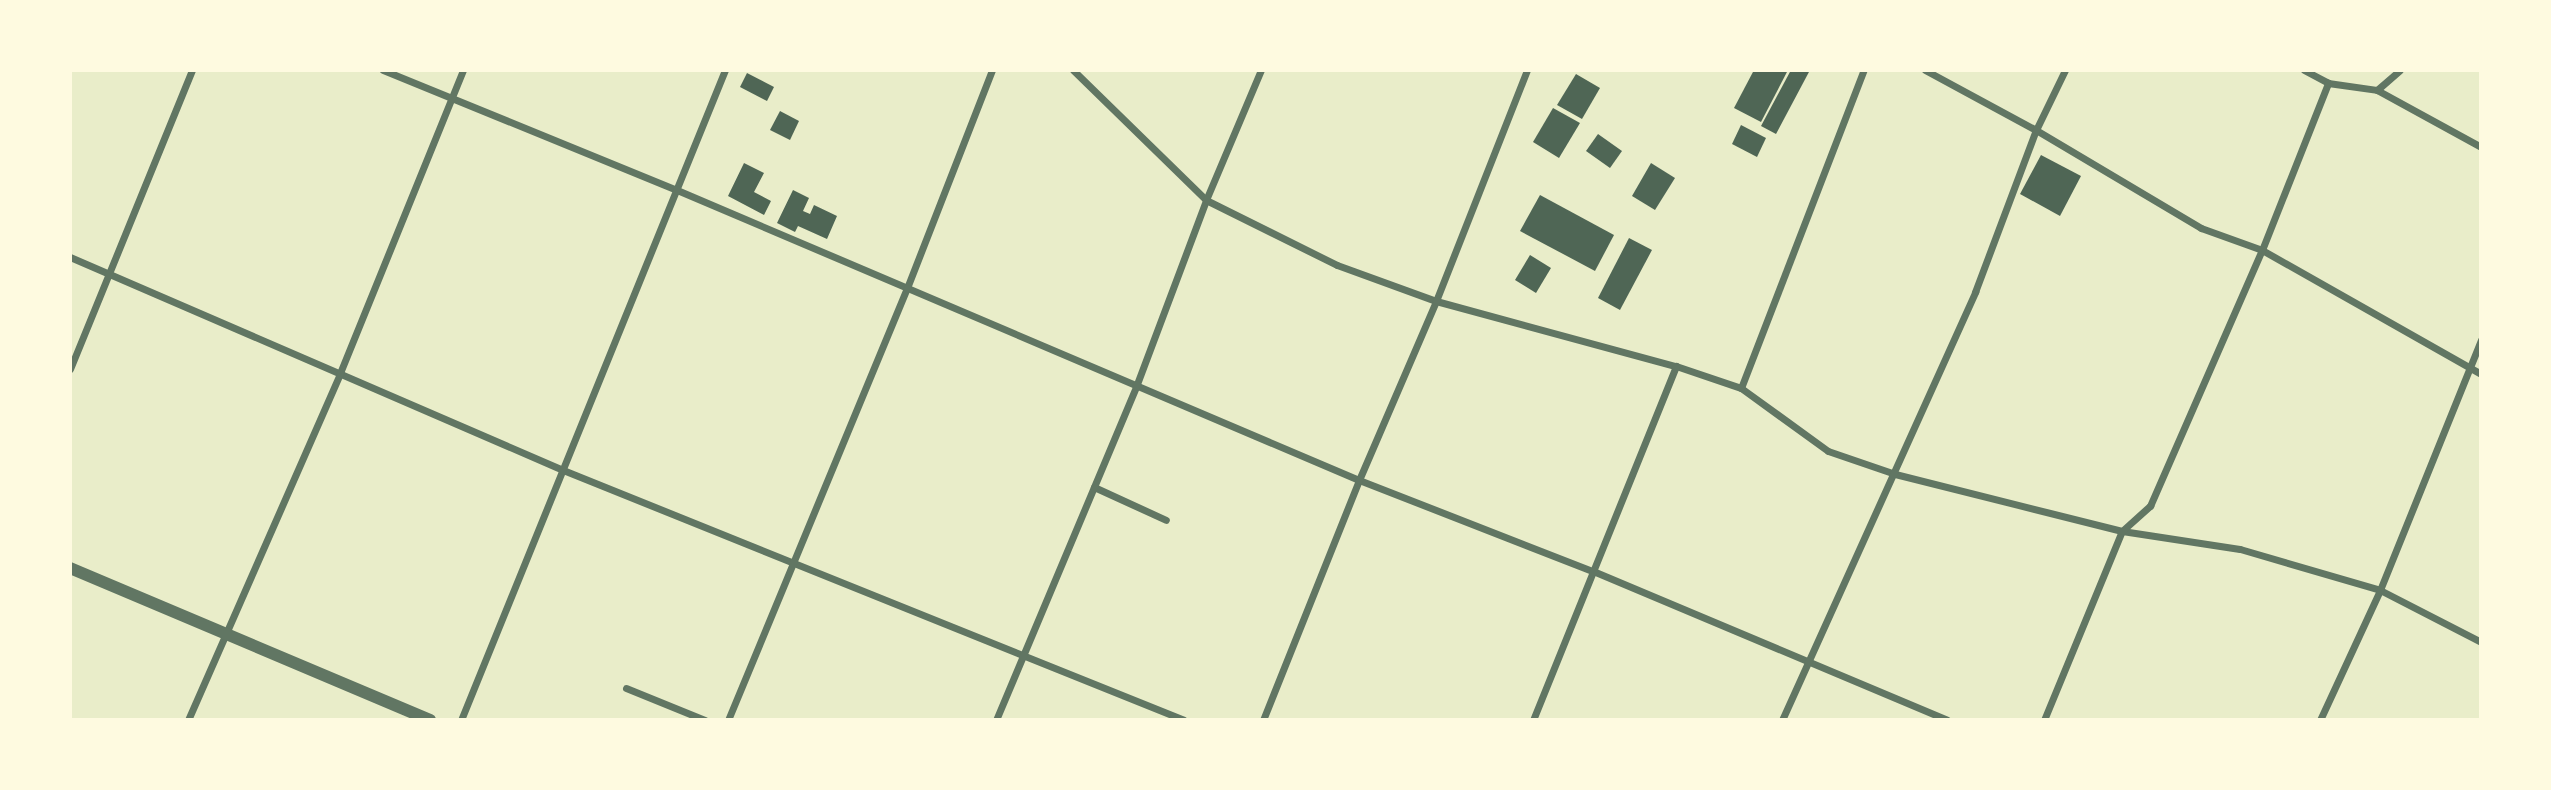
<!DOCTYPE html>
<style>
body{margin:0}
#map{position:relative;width:2551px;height:790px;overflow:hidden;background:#e9edc9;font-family:Poppins,sans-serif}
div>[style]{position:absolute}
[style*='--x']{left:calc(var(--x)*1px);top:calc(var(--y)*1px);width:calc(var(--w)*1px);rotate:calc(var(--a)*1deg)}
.building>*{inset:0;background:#4f6655}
.minor>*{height:7px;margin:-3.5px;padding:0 3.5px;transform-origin:3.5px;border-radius:3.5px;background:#617663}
.tertiary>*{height:12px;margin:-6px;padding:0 6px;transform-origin:6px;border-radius:6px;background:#617663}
span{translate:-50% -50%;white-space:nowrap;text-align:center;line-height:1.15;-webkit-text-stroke:5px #fefae0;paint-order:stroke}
.frame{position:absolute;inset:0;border:72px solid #fefae0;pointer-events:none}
</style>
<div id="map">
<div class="building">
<i style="clip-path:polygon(1754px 70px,1788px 70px,1761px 122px,1734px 108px)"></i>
<i style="clip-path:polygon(1791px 70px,1810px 70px,1776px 134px,1761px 126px)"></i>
<i style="clip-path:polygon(747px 73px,774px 87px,767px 101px,740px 87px)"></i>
<i style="clip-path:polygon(1576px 74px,1600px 88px,1582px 119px,1557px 105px)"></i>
<i style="clip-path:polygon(1553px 108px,1580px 123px,1559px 158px,1533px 142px)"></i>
<i style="clip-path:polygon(780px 111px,799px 121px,790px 140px,770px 130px)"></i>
<i style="clip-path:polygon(1741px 125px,1766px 138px,1757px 157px,1732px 144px)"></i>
<i style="clip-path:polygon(1598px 134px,1622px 151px,1610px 168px,1586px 151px)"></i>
<i style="clip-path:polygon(2041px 155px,2081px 176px,2060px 216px,2020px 194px)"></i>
<i style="clip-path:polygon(744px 163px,764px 173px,754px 192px,771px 201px,764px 215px,728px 196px)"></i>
<i style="clip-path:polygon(1651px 163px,1675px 178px,1655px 210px,1632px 196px)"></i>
<i style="clip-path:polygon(793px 190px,809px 198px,803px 211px,810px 214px,814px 205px,837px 216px,827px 239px,798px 226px,795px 232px,777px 223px)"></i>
<i style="clip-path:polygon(1540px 195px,1614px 235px,1595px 271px,1520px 231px)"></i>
<i style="clip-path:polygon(1629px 238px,1652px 250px,1620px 310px,1598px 298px)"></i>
<i style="clip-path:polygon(1530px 255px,1551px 268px,1536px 293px,1515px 280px)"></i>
</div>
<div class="minor">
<i style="--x:383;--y:70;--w:318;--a:22.2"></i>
<i style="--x:677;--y:190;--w:741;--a:23.04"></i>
<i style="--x:1359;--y:480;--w:251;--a:21.3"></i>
<i style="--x:1593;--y:571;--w:384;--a:22.8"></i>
<i style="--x:1073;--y:70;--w:186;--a:44.3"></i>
<i style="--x:1206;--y:200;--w:146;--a:26.4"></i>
<i style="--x:1337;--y:265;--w:105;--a:20"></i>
<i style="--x:1436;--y:301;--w:249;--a:15.2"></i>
<i style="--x:1676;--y:366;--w:69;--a:18.7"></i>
<i style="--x:1741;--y:388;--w:107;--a:35.9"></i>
<i style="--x:1828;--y:451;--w:71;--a:18.9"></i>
<i style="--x:1895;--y:474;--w:234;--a:14.1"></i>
<i style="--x:2122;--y:531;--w:119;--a:8.7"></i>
<i style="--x:2240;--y:549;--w:146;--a:16.3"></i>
<i style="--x:2380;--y:590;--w:114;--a:27.2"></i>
<i style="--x:1925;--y:70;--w:126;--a:28.4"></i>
<i style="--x:2036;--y:130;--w:192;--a:30.7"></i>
<i style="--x:2201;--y:228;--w:65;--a:19.8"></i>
<i style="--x:2262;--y:250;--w:252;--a:29.5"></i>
<i style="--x:2304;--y:70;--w:27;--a:28"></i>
<i style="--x:2328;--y:83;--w:49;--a:8.1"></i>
<i style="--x:2377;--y:90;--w:119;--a:28.7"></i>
<i style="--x:2377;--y:90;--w:30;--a:-41"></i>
<i style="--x:70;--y:257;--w:537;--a:23.37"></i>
<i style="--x:563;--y:470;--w:669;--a:21.93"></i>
<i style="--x:70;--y:369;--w:323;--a:-67.8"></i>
<i style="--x:1741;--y:388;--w:341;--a:-68.9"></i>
<i style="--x:1094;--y:487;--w:79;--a:24.6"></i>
<i style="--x:626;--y:688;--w:85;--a:22.1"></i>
<i style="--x:188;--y:720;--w:379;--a:-66.3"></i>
<i style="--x:340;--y:373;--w:327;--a:-67.9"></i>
<i style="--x:461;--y:720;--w:702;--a:-67.9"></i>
<i style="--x:728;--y:720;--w:468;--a:-67.5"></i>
<i style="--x:907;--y:288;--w:234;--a:-68.7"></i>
<i style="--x:996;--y:720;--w:364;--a:-67.2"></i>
<i style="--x:1137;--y:384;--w:197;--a:-69.4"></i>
<i style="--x:1206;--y:200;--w:141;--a:-67.1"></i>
<i style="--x:1263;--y:720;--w:258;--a:-68.2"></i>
<i style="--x:1359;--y:480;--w:195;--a:-66.7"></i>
<i style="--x:1436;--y:301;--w:248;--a:-68.5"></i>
<i style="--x:1533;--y:720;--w:382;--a:-68"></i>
<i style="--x:1782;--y:720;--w:470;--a:-65.7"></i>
<i style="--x:1975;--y:292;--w:173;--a:-69.4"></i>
<i style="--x:2036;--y:130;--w:67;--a:-64.2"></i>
<i style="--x:2044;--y:720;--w:204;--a:-67.6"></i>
<i style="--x:2122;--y:531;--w:38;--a:-42"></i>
<i style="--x:2150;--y:506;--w:279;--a:-66.4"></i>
<i style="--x:2262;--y:250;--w:180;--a:-68.4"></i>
<i style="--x:2320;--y:720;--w:143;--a:-65.2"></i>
<i style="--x:2380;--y:590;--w:270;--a:-68"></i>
</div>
<div class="tertiary">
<i style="--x:70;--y:568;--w:391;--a:22.9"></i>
</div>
<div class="frame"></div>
</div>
